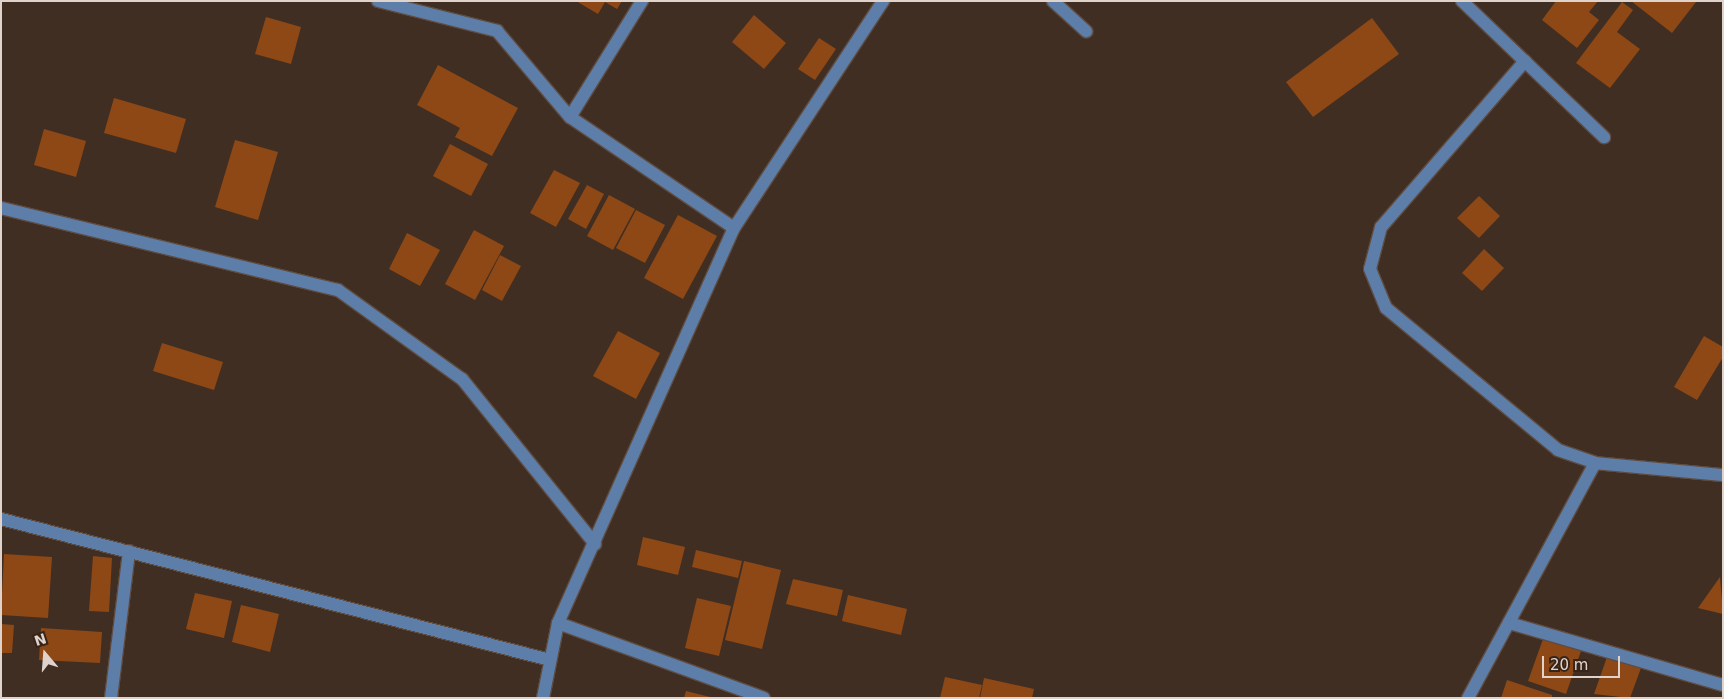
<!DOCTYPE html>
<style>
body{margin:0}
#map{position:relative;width:1724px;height:699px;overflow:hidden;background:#412e23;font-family:"DejaVu Sans",sans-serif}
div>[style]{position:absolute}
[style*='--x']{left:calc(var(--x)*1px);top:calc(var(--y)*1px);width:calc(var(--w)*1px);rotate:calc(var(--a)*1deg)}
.building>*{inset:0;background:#8d4815}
.roads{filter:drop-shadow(1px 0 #5e4c41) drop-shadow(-1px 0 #5e4c41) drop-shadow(0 1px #5e4c41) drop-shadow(0 -1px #5e4c41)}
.minor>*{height:12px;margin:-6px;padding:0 6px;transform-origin:6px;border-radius:6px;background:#5e7eaa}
span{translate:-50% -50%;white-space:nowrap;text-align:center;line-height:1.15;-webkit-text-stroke:5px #372419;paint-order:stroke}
.frame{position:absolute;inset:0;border:2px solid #e0d3cc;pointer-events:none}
.north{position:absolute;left:20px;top:629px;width:50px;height:50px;-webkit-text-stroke:4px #372419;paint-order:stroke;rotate:342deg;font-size:14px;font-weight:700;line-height:20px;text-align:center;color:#e0d3cc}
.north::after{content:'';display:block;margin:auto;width:18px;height:22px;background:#e0d3cc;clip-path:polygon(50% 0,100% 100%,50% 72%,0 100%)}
.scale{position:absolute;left:1542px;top:656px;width:78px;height:22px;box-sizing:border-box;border:2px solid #e0d3cc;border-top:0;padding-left:6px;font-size:15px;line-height:18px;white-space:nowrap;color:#e0d3cc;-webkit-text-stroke:4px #372419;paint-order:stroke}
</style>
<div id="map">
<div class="building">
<i style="clip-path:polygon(576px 1px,622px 1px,617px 9px,605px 2px,598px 14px)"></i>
<i style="clip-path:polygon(1556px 1px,1598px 1px,1589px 12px,1599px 20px,1577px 48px,1542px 20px)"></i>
<i style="clip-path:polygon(1631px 1px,1695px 1px,1696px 2px,1672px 33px)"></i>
<i style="clip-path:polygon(1622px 2px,1633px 10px,1617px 32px,1640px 49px,1610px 88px,1576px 63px)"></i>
<i style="clip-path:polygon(754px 15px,786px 43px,764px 69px,732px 42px)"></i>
<i style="clip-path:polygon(266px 17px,301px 27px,291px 64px,255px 54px)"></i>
<i style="clip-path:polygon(1372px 18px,1399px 54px,1313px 117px,1286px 82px)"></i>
<i style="clip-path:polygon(819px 38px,836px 49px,815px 80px,798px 69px)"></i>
<i style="clip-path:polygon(438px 65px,518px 108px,492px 156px,455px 137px,460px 128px,417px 105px)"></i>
<i style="clip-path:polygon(114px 98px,186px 119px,176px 153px,104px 133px)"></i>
<i style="clip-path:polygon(44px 129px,86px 141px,76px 177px,34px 165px)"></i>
<i style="clip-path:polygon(235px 140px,278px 152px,258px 220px,215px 207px)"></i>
<i style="clip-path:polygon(450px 144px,488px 164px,471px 196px,433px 176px)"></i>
<i style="clip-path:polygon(554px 170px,580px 183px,556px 227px,530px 213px)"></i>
<i style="clip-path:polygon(587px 185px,604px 194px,586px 229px,568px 219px)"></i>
<i style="clip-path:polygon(609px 195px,635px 209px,613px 250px,587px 236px)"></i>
<i style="clip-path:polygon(1479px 196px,1500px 216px,1479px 238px,1457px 218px)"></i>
<i style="clip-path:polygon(636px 210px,665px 225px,645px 263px,616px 248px)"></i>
<i style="clip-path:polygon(678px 215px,717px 236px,683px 299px,644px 278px)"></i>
<i style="clip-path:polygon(474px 230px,504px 246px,475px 300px,445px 284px)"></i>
<i style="clip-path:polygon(407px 233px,440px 250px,420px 286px,389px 269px)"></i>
<i style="clip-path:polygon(1484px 249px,1504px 268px,1482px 291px,1462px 273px)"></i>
<i style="clip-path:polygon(500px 255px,521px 266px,502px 301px,482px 290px)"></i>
<i style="clip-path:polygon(618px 331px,660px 353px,636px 399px,593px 376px)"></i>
<i style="clip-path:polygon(1704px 336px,1723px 347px,1723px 357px,1697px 400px,1674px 387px)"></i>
<i style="clip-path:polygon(162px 343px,223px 362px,214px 390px,153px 371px)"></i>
<i style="clip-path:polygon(643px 537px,685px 547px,678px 575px,637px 565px)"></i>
<i style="clip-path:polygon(696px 550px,742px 561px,738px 578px,692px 567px)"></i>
<i style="clip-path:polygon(4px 554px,52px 557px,48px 618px,1px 615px)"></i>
<i style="clip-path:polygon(93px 556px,112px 558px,109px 612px,89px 611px)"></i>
<i style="clip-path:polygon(744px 561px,781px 570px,762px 649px,725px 640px)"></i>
<i style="clip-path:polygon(1720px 577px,1723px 614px,1698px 608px)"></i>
<i style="clip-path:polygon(793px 579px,843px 590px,837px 616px,786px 604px)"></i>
<i style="clip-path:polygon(195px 593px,232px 601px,224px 638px,186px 629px)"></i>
<i style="clip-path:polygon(848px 595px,907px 609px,901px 635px,842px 621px)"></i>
<i style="clip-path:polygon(697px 598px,731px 606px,719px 656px,685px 648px)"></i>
<i style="clip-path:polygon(241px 605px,279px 614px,270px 652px,232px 642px)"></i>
<i style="clip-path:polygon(1px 624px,14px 625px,12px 653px,1px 653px)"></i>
<i style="clip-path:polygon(41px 628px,102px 632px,100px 663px,39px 660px)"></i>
<i style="clip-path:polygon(1543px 639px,1581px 651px,1566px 694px,1528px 681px)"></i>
<i style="clip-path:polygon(1607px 657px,1641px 668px,1630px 698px,1594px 694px)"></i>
<i style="clip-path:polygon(945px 677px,982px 685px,979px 698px,940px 698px)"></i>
<i style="clip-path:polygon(984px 678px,1034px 689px,1032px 698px,980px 698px)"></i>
<i style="clip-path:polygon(1507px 680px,1552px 695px,1552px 698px,1501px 698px)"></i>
<i style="clip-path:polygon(686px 691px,710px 697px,710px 698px,684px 698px)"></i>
</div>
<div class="roads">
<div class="minor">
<i style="--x:378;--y:1;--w:123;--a:14.1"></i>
<i style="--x:497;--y:31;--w:113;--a:49.7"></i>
<i style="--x:570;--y:117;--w:198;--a:34.1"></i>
<i style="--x:1053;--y:1;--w:45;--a:42.3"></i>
<i style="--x:1462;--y:1;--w:197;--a:43.8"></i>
<i style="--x:1525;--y:61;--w:220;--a:130.9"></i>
<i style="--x:1381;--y:227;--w:43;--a:104.7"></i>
<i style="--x:1370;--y:269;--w:42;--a:67.7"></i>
<i style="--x:1386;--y:308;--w:223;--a:39.5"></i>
<i style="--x:1558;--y:450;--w:39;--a:19"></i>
<i style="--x:1595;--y:463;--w:129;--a:5.4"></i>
<i style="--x:570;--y:117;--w:137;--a:-58.2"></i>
<i style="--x:1;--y:208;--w:347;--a:13.7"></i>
<i style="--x:338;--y:290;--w:153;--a:35.7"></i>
<i style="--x:462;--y:379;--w:212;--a:51.1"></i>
<i style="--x:1;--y:519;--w:567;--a:14.4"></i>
<i style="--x:558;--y:623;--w:219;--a:20"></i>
<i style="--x:1509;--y:623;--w:223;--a:16.2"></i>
<i style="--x:111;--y:698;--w:148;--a:-83"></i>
<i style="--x:543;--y:698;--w:76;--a:-78.7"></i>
<i style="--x:558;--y:623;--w:432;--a:-66"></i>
<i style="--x:734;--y:228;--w:272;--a:-56.7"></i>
<i style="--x:1468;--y:698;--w:267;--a:-61.6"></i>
</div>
</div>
<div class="frame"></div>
<div class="north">N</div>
<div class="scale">20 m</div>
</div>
